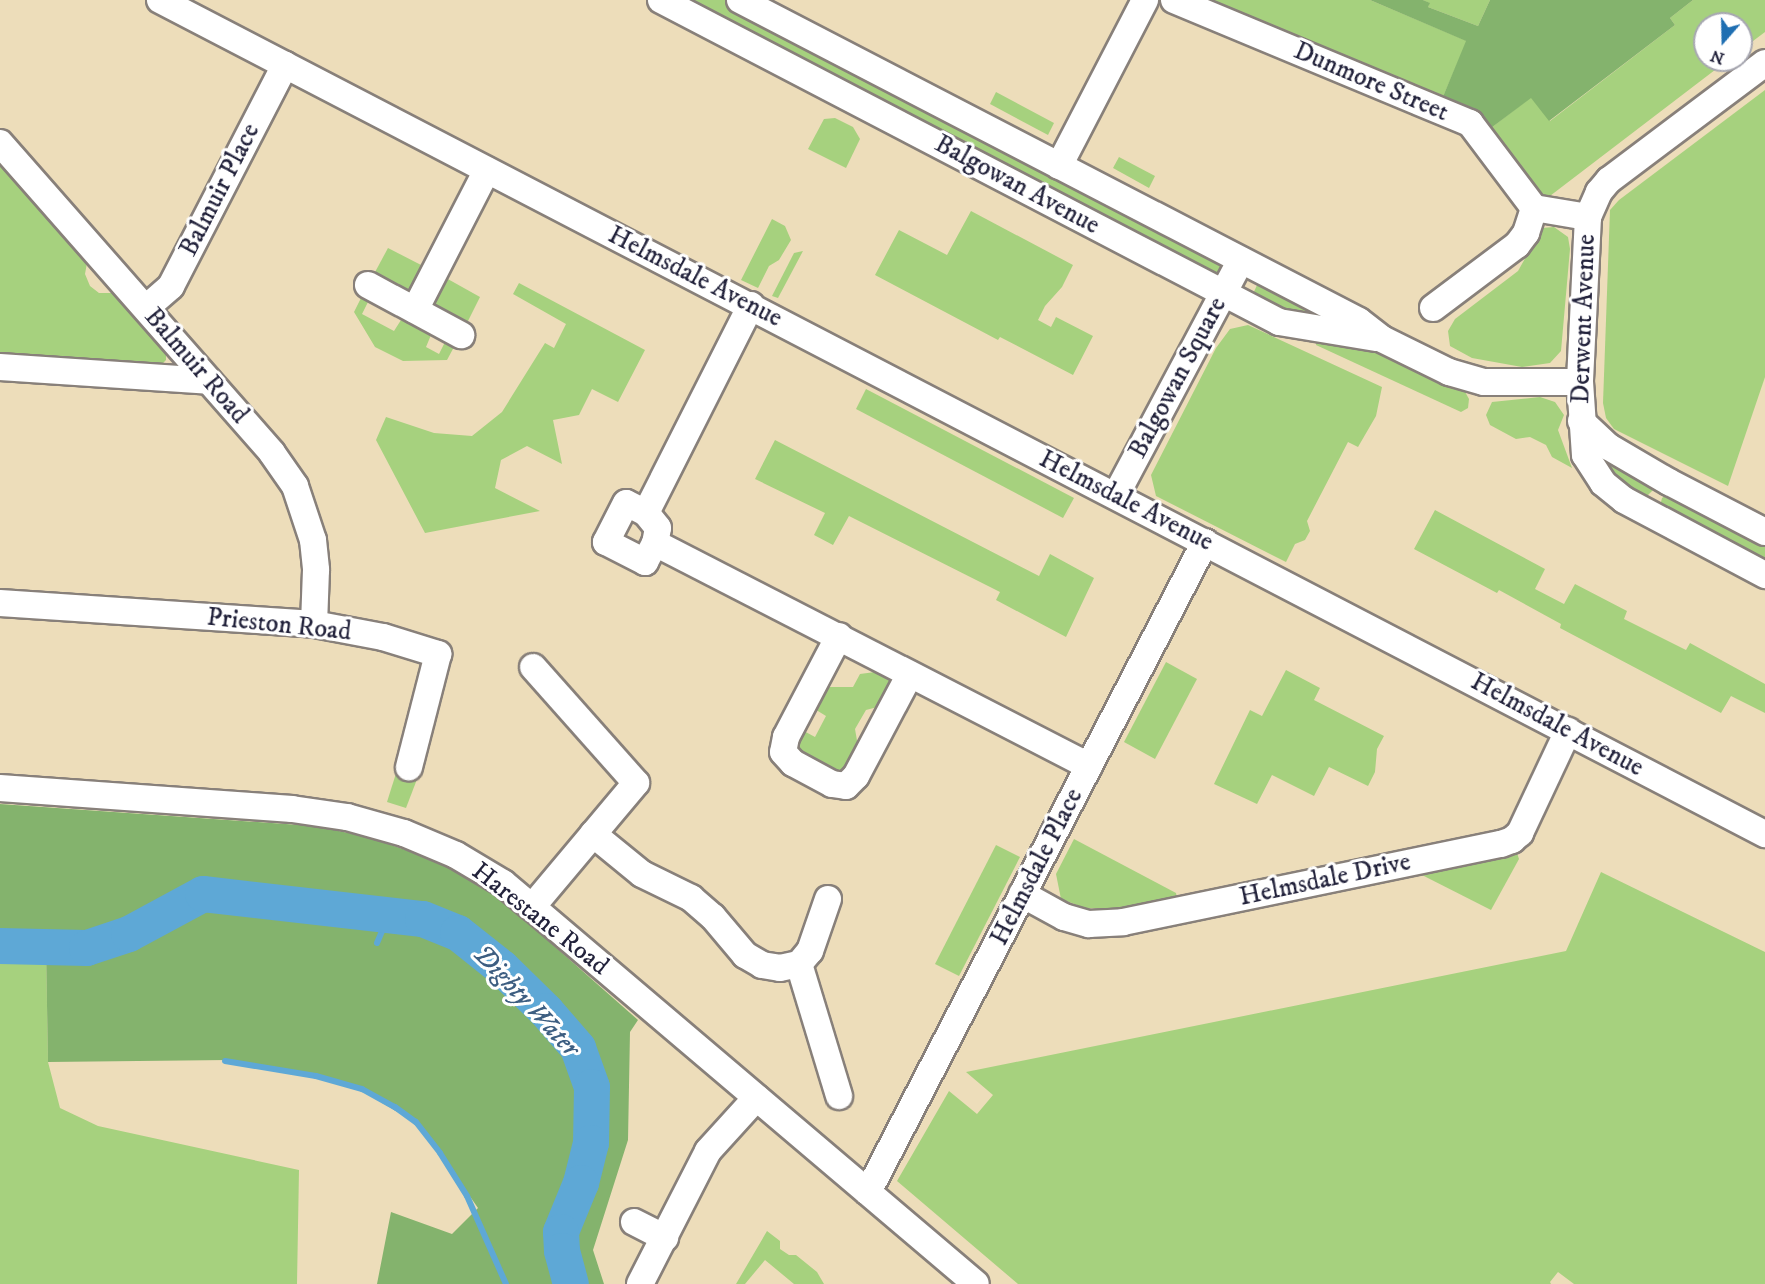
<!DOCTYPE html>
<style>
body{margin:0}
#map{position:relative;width:1765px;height:1284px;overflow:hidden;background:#edddba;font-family:"IM FELL DW Pica",serif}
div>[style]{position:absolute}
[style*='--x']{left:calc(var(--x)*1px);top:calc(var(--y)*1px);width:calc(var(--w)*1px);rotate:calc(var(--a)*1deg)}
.green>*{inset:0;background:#a6d17e}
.forest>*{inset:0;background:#84b36d}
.stream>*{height:6px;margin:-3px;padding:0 3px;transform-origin:3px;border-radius:3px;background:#5ea8d6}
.river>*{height:36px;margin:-18px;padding:0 18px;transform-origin:18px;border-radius:18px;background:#5ea8d6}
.roads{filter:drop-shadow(2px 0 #88807a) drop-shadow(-2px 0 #88807a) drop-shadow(0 2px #88807a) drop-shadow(0 -2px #88807a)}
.minor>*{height:26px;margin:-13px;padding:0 13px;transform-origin:13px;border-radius:13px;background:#fff}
span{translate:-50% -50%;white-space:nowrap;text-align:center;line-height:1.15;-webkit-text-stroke:6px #fff;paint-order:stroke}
.street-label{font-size:26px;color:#22223b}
.water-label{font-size:27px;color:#3d5e81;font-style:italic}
.north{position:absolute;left:1693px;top:12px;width:60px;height:60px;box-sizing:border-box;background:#fff;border:2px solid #a7a7b1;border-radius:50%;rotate:200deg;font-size:16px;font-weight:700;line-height:24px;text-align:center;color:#22223b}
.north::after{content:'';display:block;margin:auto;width:21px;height:27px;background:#1f6fb2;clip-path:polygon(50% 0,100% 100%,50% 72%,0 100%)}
</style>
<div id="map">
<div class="green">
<i style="clip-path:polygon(674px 0,730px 0,1218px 255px,1221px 265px,1217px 274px,1208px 278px)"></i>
<i style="clip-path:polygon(1208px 0,1370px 0,1467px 41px,1442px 99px)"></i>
<i style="clip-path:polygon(1423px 0,1490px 0,1478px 26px,1428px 7px,1429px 3px)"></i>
<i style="clip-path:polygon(1693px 0,1765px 0,1765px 32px,1741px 50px,1741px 24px,1705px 24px,1705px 60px,1728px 60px,1546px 199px,1491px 128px,1531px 97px,1550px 121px,1675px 25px,1670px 18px)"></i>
<i style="clip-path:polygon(1765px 90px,1765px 377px,1728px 486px,1614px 429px,1606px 418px,1603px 403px,1610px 210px,1619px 200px)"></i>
<i style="clip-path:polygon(996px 92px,1054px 123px,1048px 135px,990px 104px)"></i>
<i style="clip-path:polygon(835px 118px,853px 127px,860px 139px,846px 168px,808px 149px,824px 119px)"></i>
<i style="clip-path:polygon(1119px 157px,1155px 176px,1149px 188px,1113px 168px)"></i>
<i style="clip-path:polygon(0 164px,87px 263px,85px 274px,90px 286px,99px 293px,113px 293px,166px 353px,166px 360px,161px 365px,0 361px)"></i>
<i style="clip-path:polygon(971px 211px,1073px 265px,1062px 287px,1045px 306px,1038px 320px,1051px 327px,1056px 317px,1093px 336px,1073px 375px,1000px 337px,998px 340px,875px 275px,899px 230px,947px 255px)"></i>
<i style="clip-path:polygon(772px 219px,785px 226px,791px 240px,779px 260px,769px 266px,758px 288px,741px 280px)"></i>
<i style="clip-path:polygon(1554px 227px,1568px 237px,1570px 249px,1561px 351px,1550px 363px,1522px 367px,1472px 358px,1450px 346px,1448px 331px,1455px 319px,1518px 271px,1542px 228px)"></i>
<i style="clip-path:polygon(388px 248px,423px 266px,410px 293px,374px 274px)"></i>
<i style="clip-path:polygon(803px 251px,778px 298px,772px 296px,794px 253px)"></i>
<i style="clip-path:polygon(446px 278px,480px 297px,467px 323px,431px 304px)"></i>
<i style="clip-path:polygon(1266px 279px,1351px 323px,1294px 322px,1252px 296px,1258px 283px)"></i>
<i style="clip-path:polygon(519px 283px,645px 350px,618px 402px,592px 389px,579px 415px,553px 420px,562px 464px,527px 446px,501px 460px,495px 488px,540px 511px,425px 533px,376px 440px,386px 417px,434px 433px,472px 436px,502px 412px,545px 343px,554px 348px,566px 324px,513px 294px)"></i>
<i style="clip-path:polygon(361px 298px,368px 302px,362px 314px,394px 331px,401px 320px,431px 335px,426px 347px,439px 354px,445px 342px,454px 347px,447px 360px,403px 361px,375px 347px,354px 312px)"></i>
<i style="clip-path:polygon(1248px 325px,1382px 387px,1376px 416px,1358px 447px,1348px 442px,1307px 521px,1310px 531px,1305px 540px,1295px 544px,1286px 562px,1156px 496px,1151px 475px,1216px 348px,1230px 329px)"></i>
<i style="clip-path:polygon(1317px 339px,1379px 349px,1464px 390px,1469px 399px,1468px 408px,1461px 412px,1316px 345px)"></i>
<i style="clip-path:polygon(866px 389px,1074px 498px,1063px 518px,856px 409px)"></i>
<i style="clip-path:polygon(1540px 397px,1555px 402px,1564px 415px,1558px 430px,1572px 468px,1552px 457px,1546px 445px,1530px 437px,1516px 439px,1490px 425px,1486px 415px,1492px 402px)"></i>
<i style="clip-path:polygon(775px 440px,1039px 576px,1050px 554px,1094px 578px,1066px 637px,996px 600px,1000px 592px,849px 516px,833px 545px,814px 535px,825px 513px,755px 479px)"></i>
<i style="clip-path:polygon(1594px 442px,1659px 484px,1648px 495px,1646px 507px,1601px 471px)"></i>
<i style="clip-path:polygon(1669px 493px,1765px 538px,1765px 568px,1660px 506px,1662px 498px)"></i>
<i style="clip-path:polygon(1435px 510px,1545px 569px,1535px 589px,1564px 604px,1575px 584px,1627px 611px,1624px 619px,1686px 650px,1690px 643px,1765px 684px,1765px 713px,1731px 696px,1721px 713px,1560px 628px,1561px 624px,1499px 590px,1497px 593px,1414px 549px)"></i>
<i style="clip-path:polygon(1166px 662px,1197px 679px,1155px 759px,1124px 742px)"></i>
<i style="clip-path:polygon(1286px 670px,1320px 688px,1314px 700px,1384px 736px,1377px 749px,1375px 772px,1368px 786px,1329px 767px,1314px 796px,1272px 775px,1257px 804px,1214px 784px,1250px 710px,1262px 716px)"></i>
<i style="clip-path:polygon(875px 672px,891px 680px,891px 693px,885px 705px,866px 710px,855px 729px,859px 752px,851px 766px,842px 772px,831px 773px,803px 758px,797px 740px,802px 730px,815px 737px,826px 716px,813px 708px,823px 687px,853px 687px,860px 674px)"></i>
<i style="clip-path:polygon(398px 767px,419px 774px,406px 808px,387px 802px)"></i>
<i style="clip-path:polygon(1074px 839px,1176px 893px,1177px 899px,1114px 909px,1085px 908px,1061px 899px,1056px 874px)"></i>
<i style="clip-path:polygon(996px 845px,1020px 857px,959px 976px,935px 964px)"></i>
<i style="clip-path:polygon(1517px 853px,1519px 859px,1491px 910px,1420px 874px)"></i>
<i style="clip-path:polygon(1601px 872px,1765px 952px,1765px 1284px,1574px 1284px,1558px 1272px,1550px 1282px,1551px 1284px,1018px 1284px,897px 1181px,949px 1091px,977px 1114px,993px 1095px,966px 1072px,1566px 951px)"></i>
<i style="clip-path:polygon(0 946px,46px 948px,48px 1062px,60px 1108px,98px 1126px,299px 1170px,297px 1284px,0 1284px)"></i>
<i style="clip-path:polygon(767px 1231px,780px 1241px,780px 1249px,789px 1255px,796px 1255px,817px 1272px,824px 1284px,794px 1284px,765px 1260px,745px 1284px,736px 1284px)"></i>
</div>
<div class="forest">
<i style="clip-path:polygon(1370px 0,1423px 0,1430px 3px,1428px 7px,1478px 26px,1490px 0,1693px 0,1670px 18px,1675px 25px,1549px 121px,1531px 98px,1491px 128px,1477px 113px,1442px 99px,1466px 41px)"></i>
<i style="clip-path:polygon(0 804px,314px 826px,368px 837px,420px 855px,471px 878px,519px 915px,638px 1020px,630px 1032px,628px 1140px,593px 1250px,604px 1284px,377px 1284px,391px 1212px,452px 1234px,478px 1208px,421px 1126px,349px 1083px,228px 1060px,48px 1062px,46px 948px,0 946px)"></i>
</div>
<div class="stream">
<i style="--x:377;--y:943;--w:28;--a:-67"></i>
<i style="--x:225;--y:1061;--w:92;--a:9.4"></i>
<i style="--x:316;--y:1076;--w:48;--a:15.8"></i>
<i style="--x:362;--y:1089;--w:38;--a:29"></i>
<i style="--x:395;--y:1107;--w:26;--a:36"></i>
<i style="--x:416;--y:1122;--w:39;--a:52"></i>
<i style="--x:440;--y:1153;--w:51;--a:57.9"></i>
<i style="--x:467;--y:1196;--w:96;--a:66.1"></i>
</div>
<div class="river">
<i style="--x:0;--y:946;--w:87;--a:1.3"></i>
<i style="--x:87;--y:948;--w:44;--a:-18.4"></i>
<i style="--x:129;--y:934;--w:84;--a:-28.4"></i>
<i style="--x:203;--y:894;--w:221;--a:6.5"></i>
<i style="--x:423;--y:919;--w:38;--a:22"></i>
<i style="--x:458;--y:933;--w:56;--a:38.5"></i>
<i style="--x:502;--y:968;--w:62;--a:44.3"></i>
<i style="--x:546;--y:1011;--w:49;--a:49.1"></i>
<i style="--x:578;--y:1048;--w:41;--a:70.3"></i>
<i style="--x:592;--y:1087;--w:56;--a:91"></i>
<i style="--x:591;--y:1143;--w:41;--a:104"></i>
<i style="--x:581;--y:1183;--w:53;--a:112.2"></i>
<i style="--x:561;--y:1232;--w:19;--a:87"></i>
<i style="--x:562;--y:1251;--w:34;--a:75"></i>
</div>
<div class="roads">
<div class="minor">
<i style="--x:160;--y:0;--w:1809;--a:27.46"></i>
<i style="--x:661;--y:0;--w:697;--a:27.52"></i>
<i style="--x:1279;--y:322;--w:98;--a:9.4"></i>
<i style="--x:740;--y:0;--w:697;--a:27.41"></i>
<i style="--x:1359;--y:321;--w:29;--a:38"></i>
<i style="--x:1382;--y:339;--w:75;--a:26.2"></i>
<i style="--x:1449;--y:372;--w:36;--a:16"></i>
<i style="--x:1484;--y:382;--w:96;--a:0"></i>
<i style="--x:1174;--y:0;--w:321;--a:22.6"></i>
<i style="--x:1470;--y:123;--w:106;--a:53"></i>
<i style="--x:1765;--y:63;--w:195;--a:143.1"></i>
<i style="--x:1609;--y:180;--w:16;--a:130"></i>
<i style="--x:1599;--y:192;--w:27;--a:114"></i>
<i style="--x:1588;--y:217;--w:165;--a:92.8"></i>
<i style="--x:1580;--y:382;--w:73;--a:86.1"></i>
<i style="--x:1585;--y:455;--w:33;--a:57"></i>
<i style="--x:1603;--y:483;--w:27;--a:39"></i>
<i style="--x:1624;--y:500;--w:160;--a:28"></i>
<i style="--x:0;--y:143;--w:412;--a:48.7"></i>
<i style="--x:272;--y:453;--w:40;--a:55.1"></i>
<i style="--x:295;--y:486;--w:57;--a:71.6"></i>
<i style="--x:313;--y:540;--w:30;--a:84"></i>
<i style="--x:316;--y:570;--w:54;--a:92.1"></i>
<i style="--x:1059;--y:166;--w:187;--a:-62.6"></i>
<i style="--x:368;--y:285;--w:106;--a:28.3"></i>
<i style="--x:751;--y:305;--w:233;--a:116.8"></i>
<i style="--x:646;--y:513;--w:19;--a:51"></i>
<i style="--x:658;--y:528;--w:15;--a:101"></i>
<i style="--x:655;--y:543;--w:488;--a:27.2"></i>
<i style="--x:146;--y:308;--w:33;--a:-41"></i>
<i style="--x:171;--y:286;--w:249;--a:-62.7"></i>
<i style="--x:1433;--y:308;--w:105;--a:-36.9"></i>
<i style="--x:1517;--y:245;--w:15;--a:-53"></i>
<i style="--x:1526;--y:233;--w:26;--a:-72"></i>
<i style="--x:1534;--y:208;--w:55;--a:9.5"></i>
<i style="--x:415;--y:310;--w:157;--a:-62.8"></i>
<i style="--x:0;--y:367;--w:209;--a:3.8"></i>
<i style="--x:1581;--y:421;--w:38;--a:43"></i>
<i style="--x:1609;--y:447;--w:69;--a:30.3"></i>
<i style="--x:1669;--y:482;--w:108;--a:27.5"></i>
<i style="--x:1116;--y:495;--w:266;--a:-62"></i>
<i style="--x:646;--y:513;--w:22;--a:-153"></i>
<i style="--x:626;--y:503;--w:44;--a:117.1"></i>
<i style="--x:606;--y:542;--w:44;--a:27.1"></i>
<i style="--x:645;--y:562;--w:21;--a:-62"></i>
<i style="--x:0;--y:603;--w:315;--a:3.8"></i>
<i style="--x:314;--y:624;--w:70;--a:10.7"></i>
<i style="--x:383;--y:637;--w:58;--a:17.2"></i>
<i style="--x:438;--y:654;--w:117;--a:104.4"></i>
<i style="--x:839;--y:636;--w:114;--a:117.7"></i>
<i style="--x:786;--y:737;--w:15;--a:101"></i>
<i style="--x:783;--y:752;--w:15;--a:48"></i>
<i style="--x:793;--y:763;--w:44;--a:28.3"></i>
<i style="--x:832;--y:784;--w:14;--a:8"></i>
<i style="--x:846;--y:786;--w:14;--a:-45"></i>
<i style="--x:856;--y:776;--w:115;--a:-62.1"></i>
<i style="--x:0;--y:788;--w:293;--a:4.1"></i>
<i style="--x:292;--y:809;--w:56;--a:8.3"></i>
<i style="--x:347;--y:817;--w:59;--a:15.7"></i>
<i style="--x:404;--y:833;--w:56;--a:22.9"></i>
<i style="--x:456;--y:855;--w:55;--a:30.8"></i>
<i style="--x:503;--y:883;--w:38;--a:40"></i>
<i style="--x:532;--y:907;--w:582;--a:40.33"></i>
<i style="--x:593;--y:834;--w:63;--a:39.2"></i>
<i style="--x:642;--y:874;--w:55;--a:26.1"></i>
<i style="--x:691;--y:898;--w:29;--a:41"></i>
<i style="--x:713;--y:917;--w:50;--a:49.9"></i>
<i style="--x:745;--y:955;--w:20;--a:30"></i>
<i style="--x:762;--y:965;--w:18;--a:9"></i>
<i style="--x:780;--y:968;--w:19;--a:-12"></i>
<i style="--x:799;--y:964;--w:17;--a:-50"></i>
<i style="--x:810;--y:951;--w:55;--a:-70.9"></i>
<i style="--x:1022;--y:894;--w:48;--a:28.7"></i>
<i style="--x:1064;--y:917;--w:26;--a:16"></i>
<i style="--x:1089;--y:924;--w:34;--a:-3"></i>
<i style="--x:1123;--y:922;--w:386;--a:-11.7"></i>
<i style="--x:1501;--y:844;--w:12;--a:-20"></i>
<i style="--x:1512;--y:840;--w:11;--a:-41"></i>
<i style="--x:1520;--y:833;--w:113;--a:-64.8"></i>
<i style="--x:532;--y:907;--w:162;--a:-50"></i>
<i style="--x:636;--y:783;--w:155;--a:-131.6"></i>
<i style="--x:799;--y:964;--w:138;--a:73.1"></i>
<i style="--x:868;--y:1192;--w:732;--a:-62.59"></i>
<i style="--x:634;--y:1222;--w:35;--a:27"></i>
<i style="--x:640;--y:1284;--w:149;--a:-62.9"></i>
<i style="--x:708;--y:1151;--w:72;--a:-47.8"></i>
</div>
</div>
<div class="street-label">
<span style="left:1371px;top:82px;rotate:23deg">Dunmore Street</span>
<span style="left:1017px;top:185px;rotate:28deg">Balgowan Avenue</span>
<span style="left:220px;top:190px;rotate:-63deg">Balmuir Place</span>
<span style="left:695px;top:277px;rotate:27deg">Helmsdale Avenue</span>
<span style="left:1584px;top:319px;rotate:-88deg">Derwent Avenue</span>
<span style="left:196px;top:366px;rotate:49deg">Balmuir Road</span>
<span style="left:1178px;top:378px;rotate:-62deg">Balgowan Square</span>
<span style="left:1126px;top:501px;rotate:27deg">Helmsdale Avenue</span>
<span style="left:279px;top:625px;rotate:6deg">Prieston Road</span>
<span style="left:1557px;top:725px;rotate:28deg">Helmsdale Avenue</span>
<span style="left:1037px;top:867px;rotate:-63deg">Helmsdale Place</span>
<span style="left:1325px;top:880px;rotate:-12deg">Helmsdale Drive</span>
<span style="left:540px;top:919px;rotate:38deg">Harestane Road</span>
</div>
<div class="water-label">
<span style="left:526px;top:1001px;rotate:47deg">Dighty Water</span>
</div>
<div class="north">N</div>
</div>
